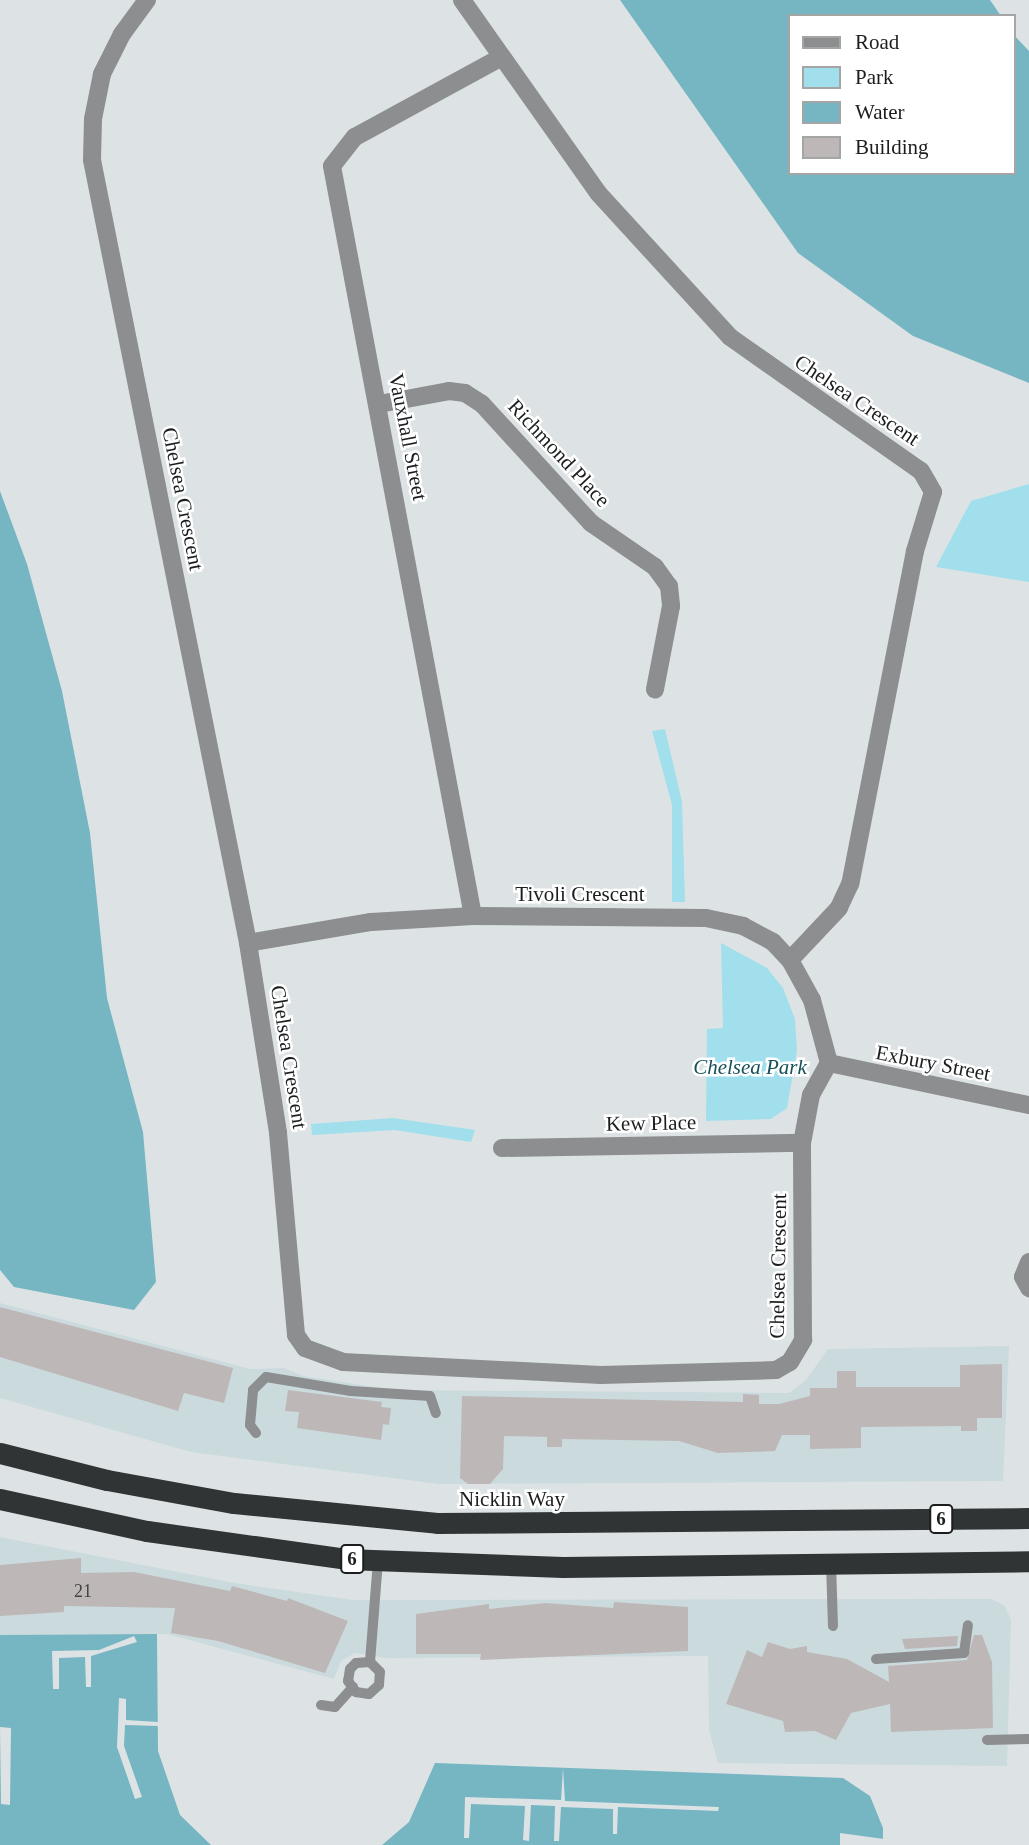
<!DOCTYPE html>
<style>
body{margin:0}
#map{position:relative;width:1029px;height:1845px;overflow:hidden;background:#dde3e4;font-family:Georgia,serif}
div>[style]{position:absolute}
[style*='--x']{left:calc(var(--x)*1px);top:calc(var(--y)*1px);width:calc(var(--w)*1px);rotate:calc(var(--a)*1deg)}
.built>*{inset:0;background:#cbdadd}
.green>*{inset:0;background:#a1dfec}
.water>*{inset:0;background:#76b5c2}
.pier>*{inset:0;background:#dde3e4}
.building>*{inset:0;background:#bdb8b7}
.lane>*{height:10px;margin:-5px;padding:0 5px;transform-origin:5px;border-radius:5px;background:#8c8e8f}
.street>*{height:18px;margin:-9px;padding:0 9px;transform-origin:9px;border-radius:9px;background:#8c8e8f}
.highway>*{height:21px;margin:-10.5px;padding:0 10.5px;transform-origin:10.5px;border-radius:10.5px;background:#303435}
span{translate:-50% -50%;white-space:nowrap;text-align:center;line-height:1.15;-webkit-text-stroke:5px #fff;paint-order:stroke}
.number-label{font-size:18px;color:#444}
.number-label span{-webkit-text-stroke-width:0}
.shield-label span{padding:2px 5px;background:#fff;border:2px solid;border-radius:5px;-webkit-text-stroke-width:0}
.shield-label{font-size:19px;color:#1b1d1e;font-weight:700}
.street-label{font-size:21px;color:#1b1d1e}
.park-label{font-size:21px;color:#185059;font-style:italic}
.legend{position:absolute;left:788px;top:14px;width:228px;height:161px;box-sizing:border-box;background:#fff;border:2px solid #a4a5a5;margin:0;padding:9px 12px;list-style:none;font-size:21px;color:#1b1d1e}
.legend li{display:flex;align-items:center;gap:14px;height:35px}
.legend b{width:35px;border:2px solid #a4a5a5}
</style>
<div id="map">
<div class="built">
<i style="clip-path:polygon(0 1303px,250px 1369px,284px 1368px,303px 1376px,394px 1390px,789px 1393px,806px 1380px,828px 1349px,1009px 1346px,1003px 1481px,439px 1484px,191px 1452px,0 1398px)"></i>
<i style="clip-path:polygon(0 1537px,235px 1583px,353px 1600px,992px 1599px,1005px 1606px,1011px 1620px,1007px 1766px,718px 1763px,709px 1730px,708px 1656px,387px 1658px,355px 1653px,341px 1661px,334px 1679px,167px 1634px,0 1635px)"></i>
</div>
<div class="green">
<i style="clip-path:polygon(1029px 484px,1029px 582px,936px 567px,971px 501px)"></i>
<i style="clip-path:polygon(665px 729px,682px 802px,685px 902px,672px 902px,672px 805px,652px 731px)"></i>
<i style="clip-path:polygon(721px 943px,767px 968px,783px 988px,795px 1019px,797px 1051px,787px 1108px,771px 1119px,706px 1121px,707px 1029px,723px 1028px)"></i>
<i style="clip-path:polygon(393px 1118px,475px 1130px,471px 1142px,395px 1130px,312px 1135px,311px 1124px)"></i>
</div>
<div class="water">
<i style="clip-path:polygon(620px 0,990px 0,1001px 16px,789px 16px,789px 173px,1013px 173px,1013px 34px,1029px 51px,1029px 383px,913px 336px,798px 253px)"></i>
<i style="clip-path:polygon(0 491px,27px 564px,62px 691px,90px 833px,107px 998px,143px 1132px,156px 1282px,134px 1310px,14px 1287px,0 1270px)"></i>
<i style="clip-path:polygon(157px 1634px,158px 1751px,180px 1815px,211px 1845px,0 1845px,0 1635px)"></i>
<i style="clip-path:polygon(435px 1763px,843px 1778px,870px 1796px,883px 1828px,883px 1845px,382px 1845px,409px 1822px)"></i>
</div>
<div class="pier">
<i style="clip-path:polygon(134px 1636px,137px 1642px,91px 1656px,91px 1687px,86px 1687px,85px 1657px,59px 1658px,59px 1689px,53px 1689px,52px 1651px,99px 1650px)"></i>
<i style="clip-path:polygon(119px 1698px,126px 1699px,126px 1720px,158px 1722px,158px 1726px,125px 1725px,124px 1746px,142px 1797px,135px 1799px,117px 1747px)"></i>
<i style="clip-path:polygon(0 1727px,11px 1728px,10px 1805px,1px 1804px)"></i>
<i style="clip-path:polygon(563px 1768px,565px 1801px,719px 1807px,718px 1811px,618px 1807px,617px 1834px,613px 1834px,613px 1809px,561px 1807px,559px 1841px,554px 1841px,555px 1806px,531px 1805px,529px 1841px,523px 1840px,525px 1806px,471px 1804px,469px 1838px,464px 1838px,465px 1797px,561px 1800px)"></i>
<i style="clip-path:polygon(840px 1833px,884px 1839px,884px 1845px,840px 1845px)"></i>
</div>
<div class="building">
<i style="clip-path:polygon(0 1307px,233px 1368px,224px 1403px,184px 1393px,178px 1411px,0 1357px)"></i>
<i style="clip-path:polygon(1002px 1364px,1002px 1418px,977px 1418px,977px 1431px,961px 1431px,961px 1426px,861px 1427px,861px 1448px,810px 1449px,810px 1435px,782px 1435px,775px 1451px,718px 1453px,679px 1441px,562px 1439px,562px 1447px,547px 1447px,547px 1437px,504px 1436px,503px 1469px,490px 1484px,468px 1484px,460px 1478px,462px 1396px,743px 1402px,743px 1394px,759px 1395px,759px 1404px,779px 1404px,810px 1396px,810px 1388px,837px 1388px,837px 1371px,856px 1371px,856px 1387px,960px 1387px,960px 1365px)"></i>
<i style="clip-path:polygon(288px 1390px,382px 1402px,381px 1407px,391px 1408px,389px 1425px,383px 1424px,381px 1440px,297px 1428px,299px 1412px,285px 1411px)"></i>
<i style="clip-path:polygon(81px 1558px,81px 1573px,134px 1572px,230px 1591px,232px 1586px,287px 1601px,288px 1598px,348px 1621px,325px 1673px,218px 1641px,171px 1633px,175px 1608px,64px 1606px,64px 1612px,0 1616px,0 1565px)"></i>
<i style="clip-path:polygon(614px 1602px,688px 1607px,688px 1651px,480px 1660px,481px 1654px,416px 1654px,416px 1614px,489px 1604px,489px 1609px,546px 1603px,613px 1608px)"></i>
<i style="clip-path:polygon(974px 1635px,982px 1635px,992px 1662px,993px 1728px,891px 1732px,890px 1704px,851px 1713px,836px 1740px,815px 1731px,785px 1732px,783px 1721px,726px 1704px,747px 1650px,762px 1657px,768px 1642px,790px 1649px,807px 1646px,807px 1652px,847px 1659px,889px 1682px,888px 1666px,967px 1660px)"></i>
<i style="clip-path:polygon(958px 1636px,957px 1646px,905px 1649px,902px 1639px)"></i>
</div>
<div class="lane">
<i style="--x:256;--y:1433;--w:10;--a:-127"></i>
<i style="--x:250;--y:1425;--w:35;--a:-85"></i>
<i style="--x:253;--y:1390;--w:18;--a:-45"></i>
<i style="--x:266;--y:1377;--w:86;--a:9.4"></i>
<i style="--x:351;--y:1391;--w:79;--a:3.6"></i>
<i style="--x:430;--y:1396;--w:18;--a:71"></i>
<i style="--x:831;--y:1563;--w:63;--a:88.2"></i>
<i style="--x:876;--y:1659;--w:88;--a:-3.9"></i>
<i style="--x:964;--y:1653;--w:28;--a:-82"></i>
<i style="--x:370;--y:1662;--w:14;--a:176"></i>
<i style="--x:356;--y:1663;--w:8;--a:135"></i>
<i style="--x:350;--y:1669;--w:12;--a:99"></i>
<i style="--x:348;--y:1681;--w:14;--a:54"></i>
<i style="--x:356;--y:1692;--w:13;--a:9"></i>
<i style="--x:369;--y:1694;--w:13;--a:-42"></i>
<i style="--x:379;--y:1685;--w:13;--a:-86"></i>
<i style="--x:380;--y:1672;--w:14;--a:-135"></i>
<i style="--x:370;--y:1662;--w:101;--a:-85.5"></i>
<i style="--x:321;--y:1705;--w:14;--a:8"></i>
<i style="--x:335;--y:1707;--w:27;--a:-48"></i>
<i style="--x:987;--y:1740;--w:42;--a:-1.4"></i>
</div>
<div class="street">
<i style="--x:147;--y:0;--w:42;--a:126.3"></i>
<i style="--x:122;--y:34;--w:45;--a:116.6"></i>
<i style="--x:102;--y:74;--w:46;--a:101.3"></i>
<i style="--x:93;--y:119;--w:41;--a:91.4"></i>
<i style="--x:92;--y:160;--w:798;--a:78.73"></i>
<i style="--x:248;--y:943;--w:192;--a:81"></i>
<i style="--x:278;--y:1133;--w:203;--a:84.9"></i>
<i style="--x:296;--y:1335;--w:16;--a:55"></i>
<i style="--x:305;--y:1348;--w:40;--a:20.2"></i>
<i style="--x:343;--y:1362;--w:258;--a:2.9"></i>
<i style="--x:601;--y:1375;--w:175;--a:-1.6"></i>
<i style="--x:776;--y:1370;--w:16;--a:-30"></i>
<i style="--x:790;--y:1362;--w:26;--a:-59"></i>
<i style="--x:803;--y:1340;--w:197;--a:-90.3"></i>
<i style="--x:802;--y:1143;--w:49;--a:-79.4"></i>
<i style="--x:811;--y:1095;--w:37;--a:-61"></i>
<i style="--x:462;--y:0;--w:237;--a:54.8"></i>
<i style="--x:599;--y:194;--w:194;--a:47.5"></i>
<i style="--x:730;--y:337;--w:233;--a:35.1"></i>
<i style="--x:921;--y:471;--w:24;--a:60"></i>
<i style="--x:933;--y:492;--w:62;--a:107"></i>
<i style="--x:915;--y:551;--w:339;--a:101"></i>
<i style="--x:850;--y:884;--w:26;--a:115"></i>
<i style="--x:839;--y:908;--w:71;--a:133.3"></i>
<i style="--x:379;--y:404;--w:71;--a:-10.5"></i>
<i style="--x:449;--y:391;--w:16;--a:7"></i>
<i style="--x:465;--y:393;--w:20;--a:33"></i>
<i style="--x:482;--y:404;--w:161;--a:47.5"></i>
<i style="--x:591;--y:523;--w:78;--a:34.5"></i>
<i style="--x:655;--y:567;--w:24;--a:54"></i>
<i style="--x:669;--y:586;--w:20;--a:84"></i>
<i style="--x:671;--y:606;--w:85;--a:100.9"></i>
<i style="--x:473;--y:916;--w:763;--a:-100.65"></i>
<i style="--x:332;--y:166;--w:37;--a:-52"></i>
<i style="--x:355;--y:137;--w:165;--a:-28.6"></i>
<i style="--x:248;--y:943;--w:125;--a:-9.7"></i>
<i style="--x:371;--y:922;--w:102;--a:-3.4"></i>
<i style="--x:473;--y:916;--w:233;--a:0.5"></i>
<i style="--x:706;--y:918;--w:38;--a:12"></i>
<i style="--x:743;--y:926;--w:34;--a:28"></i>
<i style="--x:773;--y:942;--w:25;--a:47"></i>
<i style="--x:790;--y:960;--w:46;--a:61.2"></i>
<i style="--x:812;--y:1000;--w:65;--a:74.9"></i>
<i style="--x:829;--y:1063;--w:204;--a:11.9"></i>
<i style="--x:502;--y:1148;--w:300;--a:-1"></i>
<i style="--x:1029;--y:1262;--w:16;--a:112"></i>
<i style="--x:1023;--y:1277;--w:13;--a:61"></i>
</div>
<div class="highway">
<i style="--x:0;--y:1453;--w:110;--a:14.2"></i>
<i style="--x:107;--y:1480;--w:129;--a:10.3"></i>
<i style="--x:234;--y:1503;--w:204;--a:5.6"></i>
<i style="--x:437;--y:1523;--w:592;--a:-0.48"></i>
<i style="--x:0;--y:1499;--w:150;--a:12.3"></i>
<i style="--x:147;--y:1531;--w:201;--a:8"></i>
<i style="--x:346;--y:1559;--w:217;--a:2.1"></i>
<i style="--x:563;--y:1567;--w:466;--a:-0.7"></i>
</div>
<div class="number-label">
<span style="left:83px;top:1591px">21</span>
</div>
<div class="shield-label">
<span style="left:941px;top:1519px">6</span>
<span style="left:352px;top:1559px">6</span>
</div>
<div class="street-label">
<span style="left:857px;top:400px;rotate:34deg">Chelsea Crescent</span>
<span style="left:408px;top:437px;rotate:79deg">Vauxhall Street</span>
<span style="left:559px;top:453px;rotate:47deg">Richmond Place</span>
<span style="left:183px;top:499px;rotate:79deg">Chelsea Crescent</span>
<span style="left:580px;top:894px">Tivoli Crescent</span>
<span style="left:289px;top:1057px;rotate:81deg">Chelsea Crescent</span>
<span style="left:933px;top:1063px;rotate:11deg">Exbury Street</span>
<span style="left:651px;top:1123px;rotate:-1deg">Kew Place</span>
<span style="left:778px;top:1266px;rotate:-89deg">Chelsea Crescent</span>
<span style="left:512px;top:1499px">Nicklin Way</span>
</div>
<div class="park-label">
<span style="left:750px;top:1067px">Chelsea Park</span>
</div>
<ul class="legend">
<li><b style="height:9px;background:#8c8e8f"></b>Road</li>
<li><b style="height:19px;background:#a1dfec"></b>Park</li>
<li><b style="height:19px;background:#76b5c2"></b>Water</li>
<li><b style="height:19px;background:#bdb8b7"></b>Building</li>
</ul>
</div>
